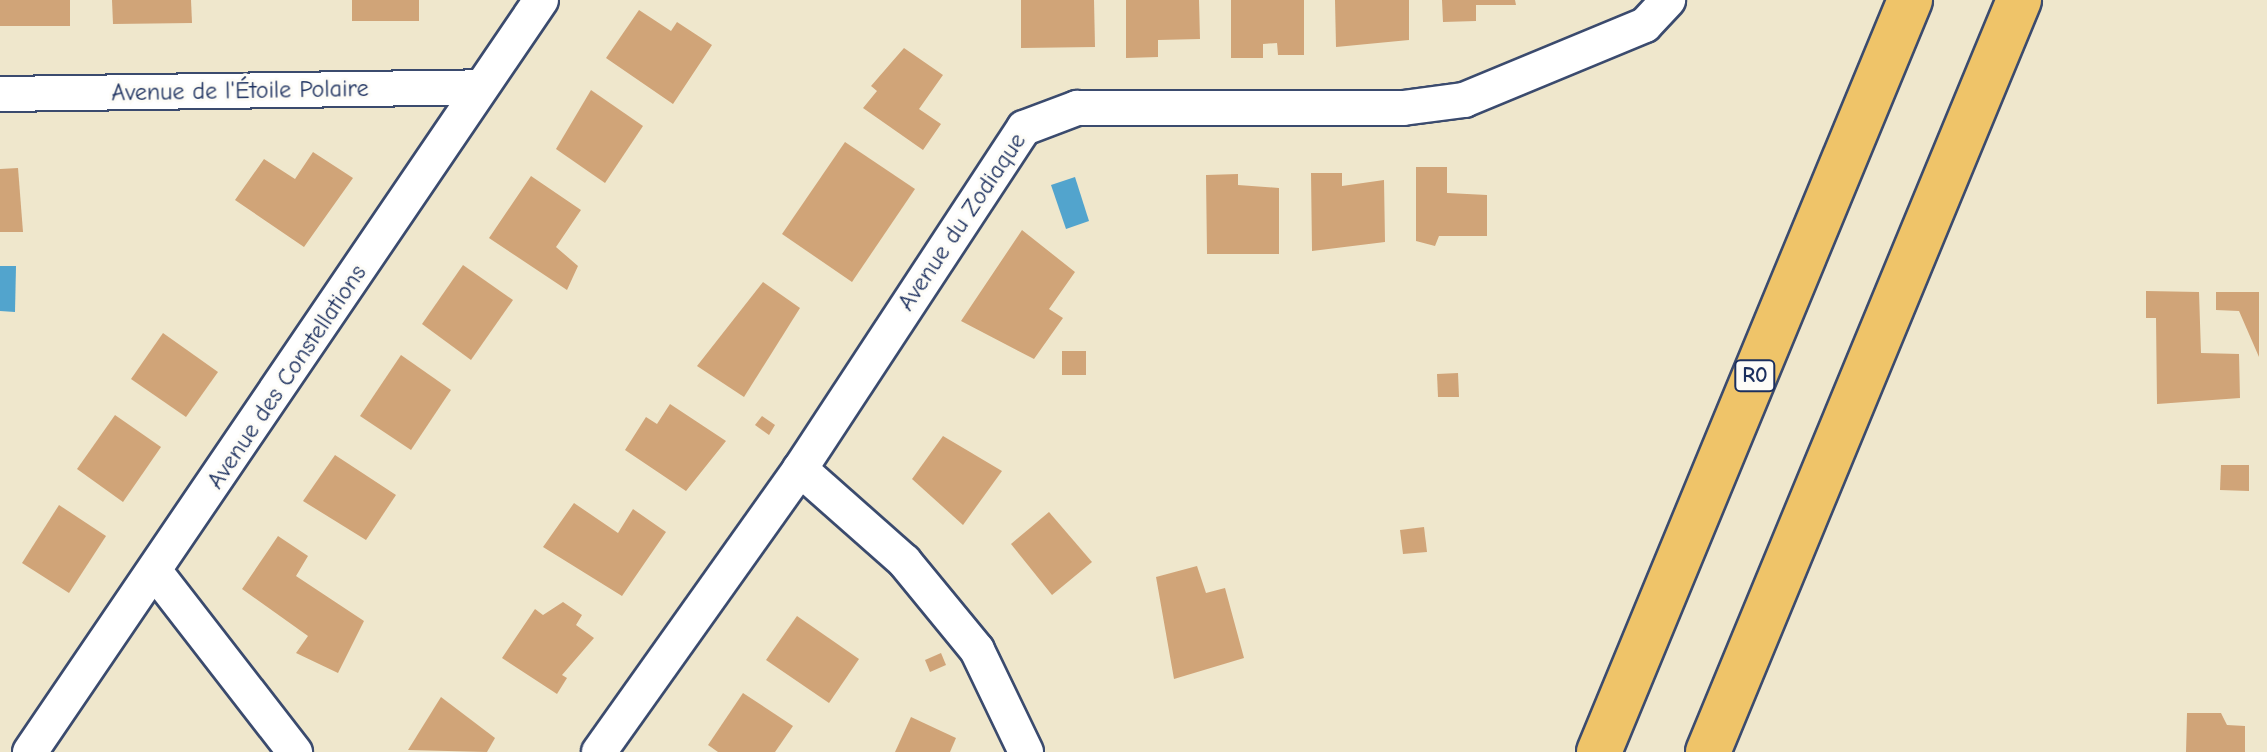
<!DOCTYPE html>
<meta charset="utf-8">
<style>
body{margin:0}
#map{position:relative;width:2267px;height:752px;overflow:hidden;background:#efe7cc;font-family:"Comic Neue",sans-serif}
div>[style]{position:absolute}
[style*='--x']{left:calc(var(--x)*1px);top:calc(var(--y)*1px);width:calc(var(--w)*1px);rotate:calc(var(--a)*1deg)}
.water>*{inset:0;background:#52a4cd}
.building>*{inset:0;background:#d0a478}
.roads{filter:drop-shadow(2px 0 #3b4b6e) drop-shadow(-2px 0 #3b4b6e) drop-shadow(0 2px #3b4b6e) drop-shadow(0 -2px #3b4b6e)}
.minor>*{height:34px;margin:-17px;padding:0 17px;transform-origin:17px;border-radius:17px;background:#fff}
.highway>*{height:44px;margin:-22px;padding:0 22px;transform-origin:22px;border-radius:22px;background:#efc469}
span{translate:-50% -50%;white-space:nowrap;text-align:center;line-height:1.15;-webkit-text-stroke:6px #fdfcf7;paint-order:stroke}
.shield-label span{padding:2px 6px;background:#fdfcf7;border:2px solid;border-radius:6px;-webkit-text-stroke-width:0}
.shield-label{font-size:22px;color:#1b2f5e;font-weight:700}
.street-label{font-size:24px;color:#1b2f5e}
</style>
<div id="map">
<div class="water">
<i style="clip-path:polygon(1075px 177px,1089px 221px,1066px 229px,1051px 185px)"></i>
<i style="clip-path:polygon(0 266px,16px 266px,15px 312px,0 311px)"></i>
</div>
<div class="building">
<i style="clip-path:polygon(0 0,70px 0,70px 26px,0 26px)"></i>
<i style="clip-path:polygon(112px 0,191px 0,192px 23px,113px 24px)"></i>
<i style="clip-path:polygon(352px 0,419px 0,419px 21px,352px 21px)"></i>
<i style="clip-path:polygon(1021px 0,1094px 0,1095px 47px,1021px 48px)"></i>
<i style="clip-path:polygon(1126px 0,1199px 0,1200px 39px,1158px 40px,1158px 57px,1126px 58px)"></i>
<i style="clip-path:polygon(1231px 0,1304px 0,1304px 55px,1278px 55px,1277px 43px,1263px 44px,1263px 58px,1231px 58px)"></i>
<i style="clip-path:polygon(1335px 0,1409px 0,1409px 40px,1336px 47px)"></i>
<i style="clip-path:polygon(1442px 0,1515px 0,1516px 5px,1476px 5px,1476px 21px,1443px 22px)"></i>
<i style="clip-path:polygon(639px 10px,671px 31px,677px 22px,712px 45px,673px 104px,606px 58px)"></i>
<i style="clip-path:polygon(904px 48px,943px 75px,919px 109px,941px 124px,923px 150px,863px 108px,877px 91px,871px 86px)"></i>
<i style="clip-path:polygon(591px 90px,643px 126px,605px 183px,556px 149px)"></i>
<i style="clip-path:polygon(845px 142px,915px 189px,852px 282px,782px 234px)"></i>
<i style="clip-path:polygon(313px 152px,353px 178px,304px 247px,235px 200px,264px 159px,295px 179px)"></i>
<i style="clip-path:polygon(1416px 167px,1447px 167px,1447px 193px,1487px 195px,1487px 236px,1439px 236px,1435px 246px,1416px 241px)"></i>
<i style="clip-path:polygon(18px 168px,23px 232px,0 232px,0 169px)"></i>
<i style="clip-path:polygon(1311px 173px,1342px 173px,1342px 186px,1384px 180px,1385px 242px,1312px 251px)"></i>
<i style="clip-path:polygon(1238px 174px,1238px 185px,1279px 188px,1279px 254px,1207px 254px,1206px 175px)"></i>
<i style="clip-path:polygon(531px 176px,581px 210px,556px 247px,578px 266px,567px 290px,489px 238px)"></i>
<i style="clip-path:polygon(1022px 230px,1075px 272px,1049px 309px,1063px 318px,1034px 359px,961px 321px)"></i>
<i style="clip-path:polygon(463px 265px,513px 300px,471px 360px,422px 324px)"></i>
<i style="clip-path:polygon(763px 282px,800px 308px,744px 397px,697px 366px)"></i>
<i style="clip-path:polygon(2146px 291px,2199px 292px,2201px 353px,2239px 354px,2240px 398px,2157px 404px,2156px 318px,2146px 318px)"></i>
<i style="clip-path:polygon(2216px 292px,2259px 292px,2259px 357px,2239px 311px,2216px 310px)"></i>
<i style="clip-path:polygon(163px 333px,218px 372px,186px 417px,131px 379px)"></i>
<i style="clip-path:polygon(1062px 351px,1086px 351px,1086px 375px,1062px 375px)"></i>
<i style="clip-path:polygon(401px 355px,451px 390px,411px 450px,360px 416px)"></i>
<i style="clip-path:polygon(1458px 373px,1459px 397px,1438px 397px,1437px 374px)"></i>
<i style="clip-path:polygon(670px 404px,726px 441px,686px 491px,625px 450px,646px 417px,657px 424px)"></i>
<i style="clip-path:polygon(115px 415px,161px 447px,123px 502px,77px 469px)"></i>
<i style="clip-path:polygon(762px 416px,775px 425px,769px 435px,755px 425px)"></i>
<i style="clip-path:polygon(943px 436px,1002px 471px,963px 525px,912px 479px)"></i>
<i style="clip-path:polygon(335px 455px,396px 495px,366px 540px,303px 501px)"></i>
<i style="clip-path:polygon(2221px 465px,2249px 465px,2249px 491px,2220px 490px)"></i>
<i style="clip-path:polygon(574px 503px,618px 533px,633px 509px,666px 532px,622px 596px,543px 547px)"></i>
<i style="clip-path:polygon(59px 505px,106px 536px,69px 593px,22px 563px)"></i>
<i style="clip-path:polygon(1049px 512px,1092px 562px,1052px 595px,1011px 544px)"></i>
<i style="clip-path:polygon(1424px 527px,1427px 552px,1403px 554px,1400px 530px)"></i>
<i style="clip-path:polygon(278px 536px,308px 556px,296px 576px,364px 621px,338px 673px,296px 653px,308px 636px,242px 589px)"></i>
<i style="clip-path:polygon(1197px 566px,1206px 593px,1225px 588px,1244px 658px,1174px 679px,1156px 577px)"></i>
<i style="clip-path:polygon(563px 602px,582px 615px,576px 625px,594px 638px,562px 675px,567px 678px,557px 694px,502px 658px,535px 609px,543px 615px)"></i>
<i style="clip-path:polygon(797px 616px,859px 659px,829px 703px,766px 660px)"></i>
<i style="clip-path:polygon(941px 653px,946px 665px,930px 672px,925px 660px)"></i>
<i style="clip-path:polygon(743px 693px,793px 726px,775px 752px,718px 752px,708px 745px)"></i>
<i style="clip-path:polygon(441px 697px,495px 738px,487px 752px,408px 750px)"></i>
<i style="clip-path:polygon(2187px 713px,2221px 713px,2227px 725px,2245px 726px,2245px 752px,2186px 752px)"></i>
<i style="clip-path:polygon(911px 717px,956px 738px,950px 752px,895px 752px)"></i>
</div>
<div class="roads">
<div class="minor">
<i style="--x:0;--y:94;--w:480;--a:-0.8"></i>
<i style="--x:800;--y:469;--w:139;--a:41.5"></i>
<i style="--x:904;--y:561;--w:115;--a:50.6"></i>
<i style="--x:977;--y:650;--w:113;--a:64.3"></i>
<i style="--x:156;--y:573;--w:227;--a:52.2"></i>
<i style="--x:30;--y:752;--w:909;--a:-55.8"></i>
<i style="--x:599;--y:752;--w:347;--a:-54.6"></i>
<i style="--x:800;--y:469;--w:408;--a:-56.7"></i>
<i style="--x:1024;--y:128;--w:57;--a:-20.7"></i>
<i style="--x:1077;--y:108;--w:326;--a:0"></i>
<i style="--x:1403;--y:108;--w:62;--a:-7.5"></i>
<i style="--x:1464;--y:100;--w:196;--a:-22.5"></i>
<i style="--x:1645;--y:25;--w:34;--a:-47"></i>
</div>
<div class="highway">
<i style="--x:1599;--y:752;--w:814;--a:-67.53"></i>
<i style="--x:1708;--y:752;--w:814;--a:-67.53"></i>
</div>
</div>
<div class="shield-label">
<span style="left:1755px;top:376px">R0</span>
</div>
<div class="street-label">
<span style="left:240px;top:91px;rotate:-1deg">Avenue de l'Étoile Polaire</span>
<span style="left:962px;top:222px;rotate:-56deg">Avenue du Zodiaque</span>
<span style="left:287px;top:377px;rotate:-56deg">Avenue des Constellations</span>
</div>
</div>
